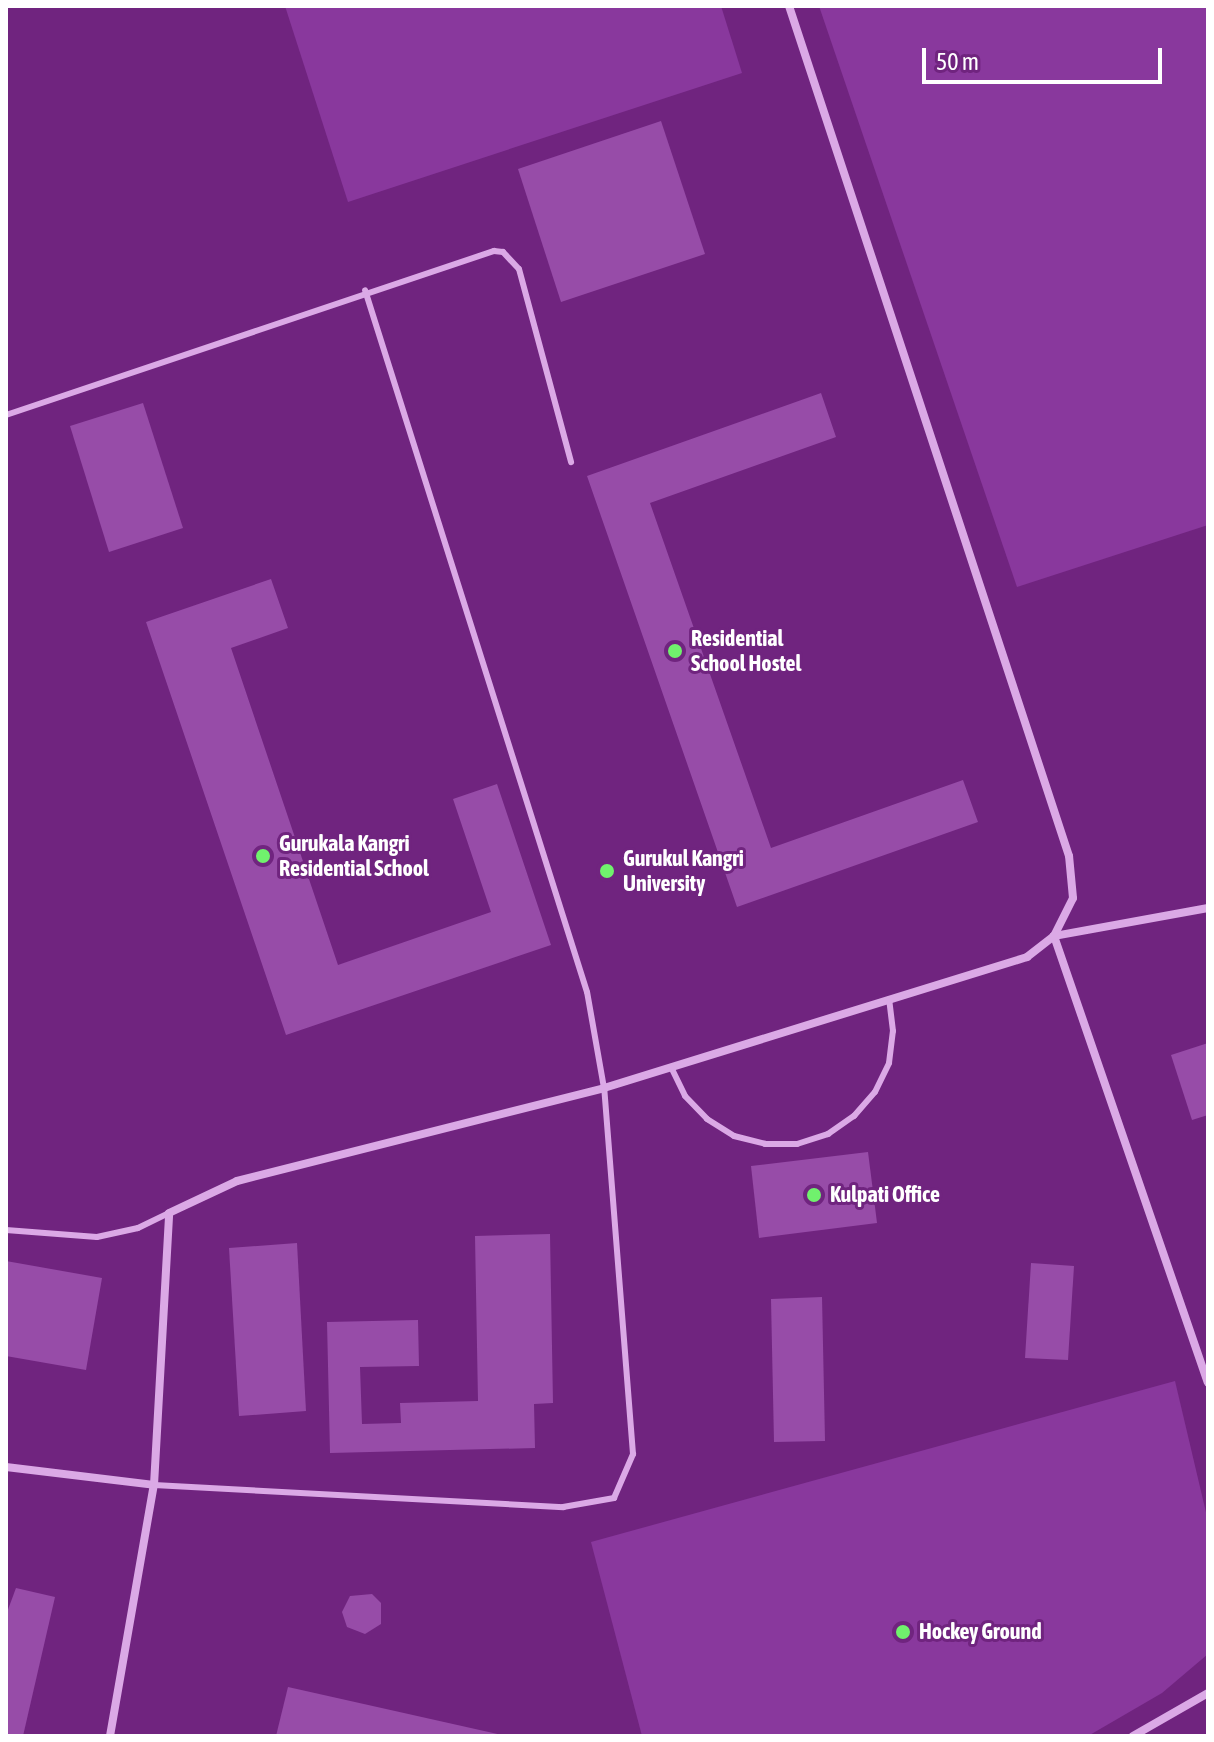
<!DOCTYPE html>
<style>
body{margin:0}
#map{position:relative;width:1214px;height:1742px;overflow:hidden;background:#70247f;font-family:"Asap Condensed",sans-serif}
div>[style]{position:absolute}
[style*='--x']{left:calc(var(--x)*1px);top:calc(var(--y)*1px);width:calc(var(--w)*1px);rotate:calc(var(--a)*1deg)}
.green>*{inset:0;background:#89389d}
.building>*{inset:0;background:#974ca8}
.service>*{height:6px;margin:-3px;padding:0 3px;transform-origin:3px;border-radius:3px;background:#dba9e6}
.minor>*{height:8px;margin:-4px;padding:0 4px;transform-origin:4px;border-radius:4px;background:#dba9e6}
.dots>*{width:22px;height:22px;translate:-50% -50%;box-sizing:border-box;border:4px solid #70247f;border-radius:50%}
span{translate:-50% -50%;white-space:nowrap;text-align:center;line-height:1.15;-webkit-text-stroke:6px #70247f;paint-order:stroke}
.poi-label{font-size:22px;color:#fff;font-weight:700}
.left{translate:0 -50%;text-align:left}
.frame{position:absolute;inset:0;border:8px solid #fff;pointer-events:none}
.scale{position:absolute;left:922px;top:48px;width:240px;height:36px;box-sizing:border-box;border:4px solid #fff;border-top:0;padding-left:10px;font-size:24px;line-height:28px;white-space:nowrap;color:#fff;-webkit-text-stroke:6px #70247f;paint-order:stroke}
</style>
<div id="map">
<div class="green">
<i style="clip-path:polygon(285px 6px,721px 6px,742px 73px,348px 202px)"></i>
<i style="clip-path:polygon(819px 6px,1208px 6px,1208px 525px,1017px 587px)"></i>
<i style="clip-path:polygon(1175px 1381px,1208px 1521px,1208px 1654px,1162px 1693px,1088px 1736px,642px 1736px,591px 1542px)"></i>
</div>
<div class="building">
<i style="clip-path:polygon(661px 121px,705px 254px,561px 302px,518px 169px)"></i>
<i style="clip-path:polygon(821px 393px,836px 437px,650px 503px,771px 848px,963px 780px,978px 822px,737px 907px,587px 476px)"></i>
<i style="clip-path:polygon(143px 403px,183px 528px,109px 552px,70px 426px)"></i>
<i style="clip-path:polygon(271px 579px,288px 628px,231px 648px,338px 965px,491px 912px,453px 799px,497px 784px,551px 945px,286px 1035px,146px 622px)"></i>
<i style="clip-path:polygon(1208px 1043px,1208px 1115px,1192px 1120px,1171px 1055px)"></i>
<i style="clip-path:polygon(868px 1152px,877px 1223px,759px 1238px,751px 1166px)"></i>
<i style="clip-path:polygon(550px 1234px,553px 1403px,534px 1404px,535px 1448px,330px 1453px,327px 1322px,418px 1320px,419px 1366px,360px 1367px,362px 1424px,401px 1423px,400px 1403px,478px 1401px,475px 1236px)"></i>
<i style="clip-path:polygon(297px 1243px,306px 1411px,239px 1416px,229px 1248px)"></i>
<i style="clip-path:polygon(6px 1261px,102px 1278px,86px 1370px,6px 1356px)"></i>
<i style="clip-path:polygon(1031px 1263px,1074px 1266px,1068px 1360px,1025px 1358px)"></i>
<i style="clip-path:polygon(822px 1297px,825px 1441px,774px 1442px,771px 1299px)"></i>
<i style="clip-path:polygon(16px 1588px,55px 1597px,23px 1736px,6px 1736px,6px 1615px)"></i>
<i style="clip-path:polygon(372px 1594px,381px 1603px,381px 1624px,365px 1634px,347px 1627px,342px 1612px,350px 1596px)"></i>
<i style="clip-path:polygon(288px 1687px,502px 1735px,502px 1736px,276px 1736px)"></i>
</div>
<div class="service">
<i style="--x:6;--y:415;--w:515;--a:-18.58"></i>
<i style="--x:494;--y:251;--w:9;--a:6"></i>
<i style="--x:503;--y:252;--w:23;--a:47"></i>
<i style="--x:519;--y:269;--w:200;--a:74.9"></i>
<i style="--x:671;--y:1067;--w:32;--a:64"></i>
<i style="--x:685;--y:1096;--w:32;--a:46"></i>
<i style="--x:707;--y:1119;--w:32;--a:32"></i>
<i style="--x:734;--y:1136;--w:32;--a:14"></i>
<i style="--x:765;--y:1144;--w:32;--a:0"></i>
<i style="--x:797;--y:1144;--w:33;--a:-18"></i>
<i style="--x:828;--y:1134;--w:32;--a:-35"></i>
<i style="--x:854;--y:1116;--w:32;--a:-49"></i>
<i style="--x:875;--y:1092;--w:32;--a:-64"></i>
<i style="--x:889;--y:1063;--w:32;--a:-83"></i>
<i style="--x:893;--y:1031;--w:32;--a:-97"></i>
<i style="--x:6;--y:1230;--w:91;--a:4.4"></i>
<i style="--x:97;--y:1237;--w:42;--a:-12.4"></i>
<i style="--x:138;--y:1228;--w:34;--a:-26"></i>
<i style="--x:154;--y:1485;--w:410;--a:3.1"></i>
<i style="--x:563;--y:1507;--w:52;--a:-10"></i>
<i style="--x:614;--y:1498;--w:48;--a:-66.6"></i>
<i style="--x:633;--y:1454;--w:367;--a:-94.5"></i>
<i style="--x:604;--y:1088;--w:97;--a:-100"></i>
<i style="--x:587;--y:992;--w:736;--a:-107.55"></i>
</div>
<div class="minor">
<i style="--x:1208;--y:908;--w:157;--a:169.7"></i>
<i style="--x:1054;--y:936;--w:472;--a:71"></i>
<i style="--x:6;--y:1467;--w:149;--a:6.9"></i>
<i style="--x:110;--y:1736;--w:255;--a:-80.1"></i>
<i style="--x:154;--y:1485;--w:272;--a:-86.8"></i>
<i style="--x:169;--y:1213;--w:75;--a:-25.2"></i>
<i style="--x:237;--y:1181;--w:379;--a:-14.2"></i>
<i style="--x:604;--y:1088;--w:443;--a:-17.2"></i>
<i style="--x:1027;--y:957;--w:34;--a:-38"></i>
<i style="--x:1054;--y:936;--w:42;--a:-63.4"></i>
<i style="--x:1073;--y:898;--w:42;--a:-95.4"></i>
<i style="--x:1069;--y:856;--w:895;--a:-108.23"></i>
<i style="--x:1133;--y:1736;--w:86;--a:-29.8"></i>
</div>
<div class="dots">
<i style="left:675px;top:651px;background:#70f16d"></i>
<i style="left:263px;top:856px;background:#70f16d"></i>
<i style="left:607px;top:871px;background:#70f16d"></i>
<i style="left:814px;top:1195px;background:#70f16d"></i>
<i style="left:903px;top:1632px;background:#70f16d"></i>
</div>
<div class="poi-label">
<span class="left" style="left:691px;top:651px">Residential<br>School Hostel</span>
<span class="left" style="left:279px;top:856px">Gurukala Kangri<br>Residential School</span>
<span class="left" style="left:623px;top:871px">Gurukul Kangri<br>University</span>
<span class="left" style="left:830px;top:1195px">Kulpati Office</span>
<span class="left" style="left:919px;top:1632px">Hockey Ground</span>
</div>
<div class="frame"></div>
<div class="scale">50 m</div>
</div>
